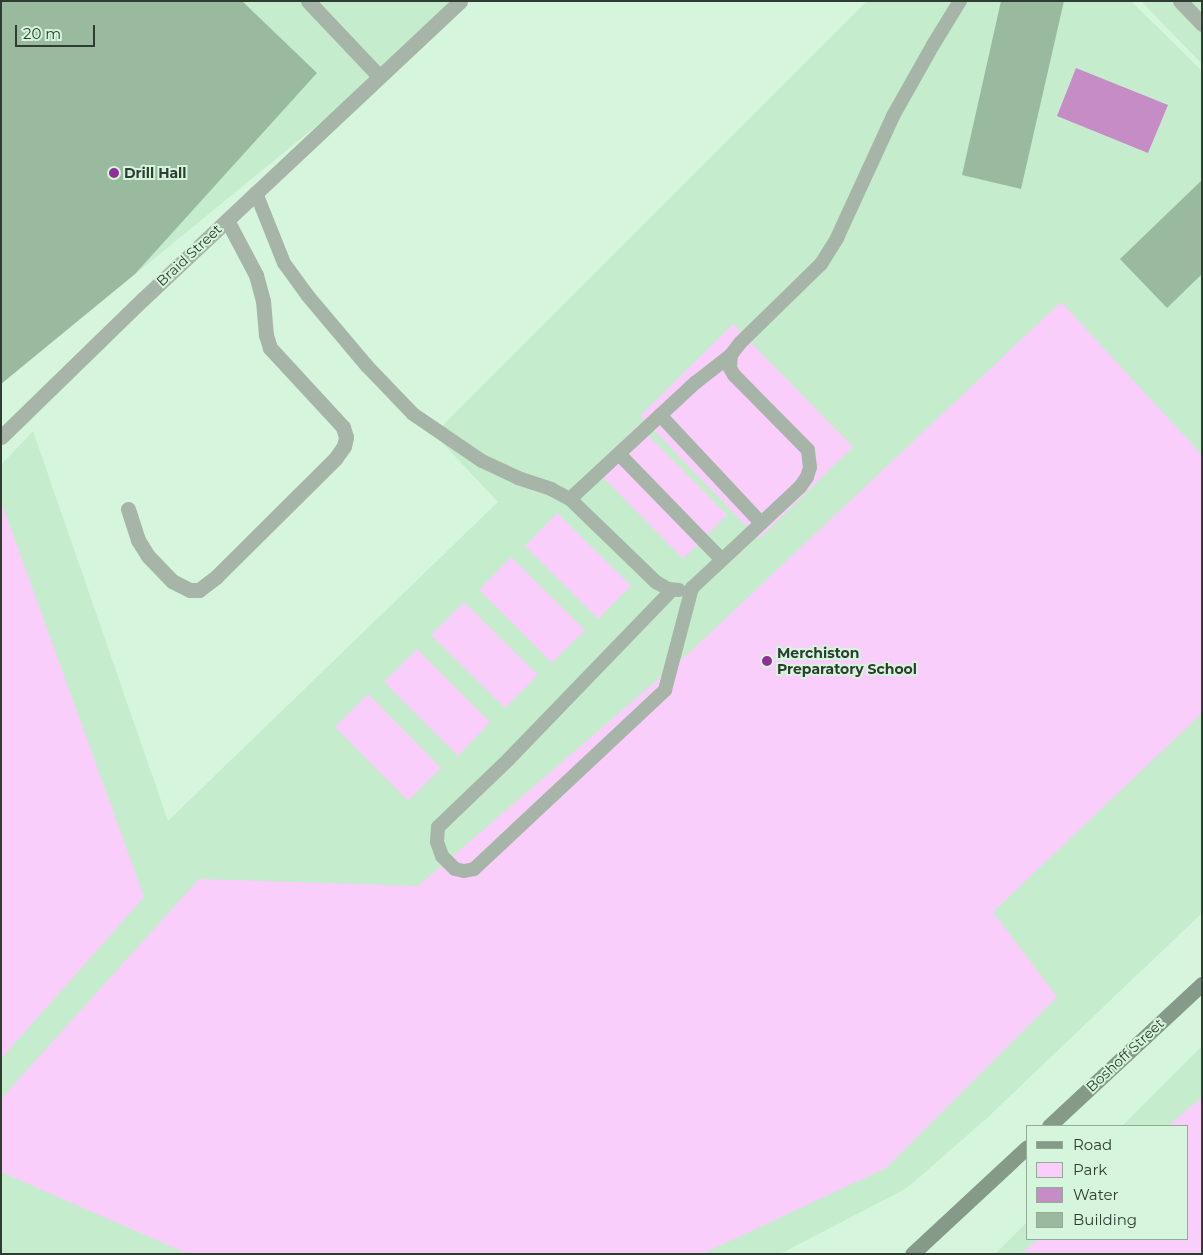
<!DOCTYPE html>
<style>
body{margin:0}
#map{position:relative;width:1203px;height:1255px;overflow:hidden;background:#d5f6dc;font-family:Montserrat,sans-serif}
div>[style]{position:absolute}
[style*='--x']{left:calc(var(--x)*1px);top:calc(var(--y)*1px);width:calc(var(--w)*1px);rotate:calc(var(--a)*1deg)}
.built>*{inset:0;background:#c4eccd}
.green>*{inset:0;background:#facefb}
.water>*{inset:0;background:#c58cc6}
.building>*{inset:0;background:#9abaa0}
.lane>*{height:14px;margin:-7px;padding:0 7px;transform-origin:7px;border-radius:7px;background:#a7b5a9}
.street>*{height:15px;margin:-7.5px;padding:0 7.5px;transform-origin:7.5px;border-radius:7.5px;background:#a7b5a9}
.secondary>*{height:15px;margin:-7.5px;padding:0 7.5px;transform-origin:7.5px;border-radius:7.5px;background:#859a89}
.dots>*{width:14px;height:14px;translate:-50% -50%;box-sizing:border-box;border:2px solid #d5f6dc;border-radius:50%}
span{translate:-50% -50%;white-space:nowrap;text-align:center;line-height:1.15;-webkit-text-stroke:4px #d5f6dc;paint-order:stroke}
.poi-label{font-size:14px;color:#2f3c31;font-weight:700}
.left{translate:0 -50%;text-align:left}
.street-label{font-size:14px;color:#2f3c31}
.frame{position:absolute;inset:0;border:2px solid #2f3c31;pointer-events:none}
.legend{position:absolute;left:1026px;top:1125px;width:162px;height:115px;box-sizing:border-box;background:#d5f6dc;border:1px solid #93ac98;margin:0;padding:6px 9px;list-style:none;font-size:15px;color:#2f3c31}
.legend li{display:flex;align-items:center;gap:10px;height:25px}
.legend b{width:25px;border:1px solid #93ac98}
.scale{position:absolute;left:15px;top:25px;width:80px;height:22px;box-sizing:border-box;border:2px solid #2f3c31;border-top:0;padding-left:6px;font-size:15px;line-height:18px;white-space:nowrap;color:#2f3c31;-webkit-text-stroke:4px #d5f6dc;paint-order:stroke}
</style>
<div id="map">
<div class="built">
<i style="clip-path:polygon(1px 1px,469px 1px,1px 384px)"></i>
<i style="clip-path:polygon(867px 1px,1131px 1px,1202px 71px,1202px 913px,987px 1118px,907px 1188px,780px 1254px,1px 1254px,1px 465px,33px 431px,168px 821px,498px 502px,434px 434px)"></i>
<i style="clip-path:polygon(1141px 1px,1202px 1px,1202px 64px)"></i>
<i style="clip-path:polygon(1202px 1046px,1202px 1254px,995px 1254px,1027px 1222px,1027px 1239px,1187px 1239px,1187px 1126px,1122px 1126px)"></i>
</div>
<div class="green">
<i style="clip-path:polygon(1061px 302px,1202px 455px,1202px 713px,993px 912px,1057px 997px,886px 1168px,702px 1254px,188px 1254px,1px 1172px,1px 1099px,199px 879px,418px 886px,691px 651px)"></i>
<i style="clip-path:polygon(733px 324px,853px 447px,759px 539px,640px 416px)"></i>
<i style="clip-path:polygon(638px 425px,727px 515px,683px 559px,594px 468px)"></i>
<i style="clip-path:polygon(2px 504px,144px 897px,1px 1059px,1px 506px)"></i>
<i style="clip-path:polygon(557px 513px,631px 586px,598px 619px,525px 546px)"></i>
<i style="clip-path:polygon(511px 557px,585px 630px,552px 663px,479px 590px)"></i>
<i style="clip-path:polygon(464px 602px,538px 675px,505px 708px,431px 635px)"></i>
<i style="clip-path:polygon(417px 649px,490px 722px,458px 756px,384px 682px)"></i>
<i style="clip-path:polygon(368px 694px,441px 768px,408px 801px,335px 727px)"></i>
<i style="clip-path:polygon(1202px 1097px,1202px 1254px,1021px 1254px,1038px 1239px,1187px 1239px,1187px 1126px,1168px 1126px)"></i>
</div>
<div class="water">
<i style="clip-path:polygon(1076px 68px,1168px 105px,1148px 153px,1057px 116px)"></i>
</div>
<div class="building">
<i style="clip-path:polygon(1px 1px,242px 1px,317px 73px,135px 274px,1px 384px)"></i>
<i style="clip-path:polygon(1001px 1px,1064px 1px,1021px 189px,962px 175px)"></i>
<i style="clip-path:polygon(1202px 180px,1202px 274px,1167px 308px,1120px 259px)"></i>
</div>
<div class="lane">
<i style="--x:256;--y:193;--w:75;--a:68.2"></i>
<i style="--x:284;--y:263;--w:41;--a:54"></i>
<i style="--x:308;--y:296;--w:92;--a:49.9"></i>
<i style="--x:367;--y:366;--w:66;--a:46.2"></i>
<i style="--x:413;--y:414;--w:83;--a:34.3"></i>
<i style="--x:482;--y:461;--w:40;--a:25"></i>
<i style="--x:518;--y:478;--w:35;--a:18"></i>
<i style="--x:551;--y:489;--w:21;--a:28"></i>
<i style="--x:570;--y:499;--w:120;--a:44"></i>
<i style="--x:656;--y:582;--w:14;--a:30"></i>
<i style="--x:668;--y:589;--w:11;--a:5"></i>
<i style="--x:660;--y:415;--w:148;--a:46.9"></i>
<i style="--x:619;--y:454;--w:146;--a:45.8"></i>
<i style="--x:570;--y:499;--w:171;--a:-42.9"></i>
<i style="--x:695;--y:383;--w:46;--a:-37.9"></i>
<i style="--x:672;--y:590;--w:235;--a:134"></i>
<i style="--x:509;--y:759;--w:98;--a:136.2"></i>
<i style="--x:438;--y:827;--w:15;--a:94"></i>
<i style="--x:437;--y:842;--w:15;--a:70"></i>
<i style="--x:442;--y:856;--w:18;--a:45"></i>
<i style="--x:455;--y:869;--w:9;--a:13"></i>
<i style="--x:464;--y:871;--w:10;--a:-11"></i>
<i style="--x:474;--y:869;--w:262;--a:-43.1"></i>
<i style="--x:665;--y:690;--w:106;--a:-75.2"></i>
<i style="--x:692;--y:588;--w:148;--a:-43.1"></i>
<i style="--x:800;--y:487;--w:12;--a:-55"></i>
<i style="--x:807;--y:477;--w:10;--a:-73"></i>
<i style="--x:810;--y:467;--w:17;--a:-97"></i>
<i style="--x:808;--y:450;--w:105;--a:-134.6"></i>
<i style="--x:734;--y:375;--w:8;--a:-120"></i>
<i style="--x:730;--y:368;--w:13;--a:-86"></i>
<i style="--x:731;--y:355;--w:15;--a:-53"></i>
<i style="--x:740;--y:343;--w:113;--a:-44.3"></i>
<i style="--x:821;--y:264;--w:31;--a:-58"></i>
<i style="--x:837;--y:238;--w:134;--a:-65.3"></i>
<i style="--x:893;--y:116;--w:81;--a:-60.6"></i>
<i style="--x:933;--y:45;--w:52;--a:-58.5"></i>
</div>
<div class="street">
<i style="--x:308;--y:1;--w:103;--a:46.6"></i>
<i style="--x:1180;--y:1;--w:32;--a:46"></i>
<i style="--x:1;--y:437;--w:198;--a:-44.2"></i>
<i style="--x:143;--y:299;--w:435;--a:-43.2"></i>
<i style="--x:128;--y:509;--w:33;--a:72"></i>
<i style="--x:138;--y:540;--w:19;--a:58"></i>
<i style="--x:148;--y:556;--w:35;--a:46"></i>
<i style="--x:172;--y:581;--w:20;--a:27"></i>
<i style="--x:190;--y:590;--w:9;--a:0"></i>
<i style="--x:199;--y:590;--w:21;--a:-37"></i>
<i style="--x:216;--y:577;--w:168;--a:-44.8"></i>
<i style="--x:335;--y:459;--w:16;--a:-55"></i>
<i style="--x:344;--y:446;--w:9;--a:-77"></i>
<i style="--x:346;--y:437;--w:10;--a:-107"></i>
<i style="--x:343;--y:427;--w:108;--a:-132.7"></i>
<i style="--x:270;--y:348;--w:14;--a:-107"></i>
<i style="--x:266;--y:335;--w:34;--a:-95"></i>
<i style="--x:263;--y:301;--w:27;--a:-105"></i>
<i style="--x:256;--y:275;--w:62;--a:-117.8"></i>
</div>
<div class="secondary">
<i style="--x:1049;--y:1126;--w:209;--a:-42.9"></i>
<i style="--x:912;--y:1254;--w:157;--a:-42.9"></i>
</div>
<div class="dots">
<i style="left:114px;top:173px;background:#922f96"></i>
<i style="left:767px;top:661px;background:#922f96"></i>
</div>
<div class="poi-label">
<span class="left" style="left:124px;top:173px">Drill Hall</span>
<span class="left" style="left:777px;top:661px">Merchiston<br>Preparatory School</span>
</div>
<div class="street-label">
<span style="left:189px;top:255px;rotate:-43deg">Braid Street</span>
<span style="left:1125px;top:1055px;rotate:-43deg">Boshoff Street</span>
</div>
<div class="frame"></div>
<ul class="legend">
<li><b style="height:6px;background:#859a89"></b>Road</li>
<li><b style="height:14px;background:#facefb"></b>Park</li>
<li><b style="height:14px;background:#c58cc6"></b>Water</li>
<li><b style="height:14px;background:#9abaa0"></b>Building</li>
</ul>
<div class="scale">20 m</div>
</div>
